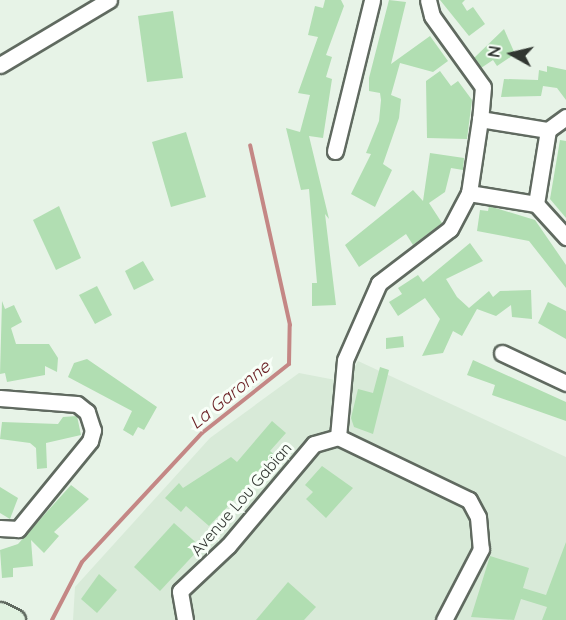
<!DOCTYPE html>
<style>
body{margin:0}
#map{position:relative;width:566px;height:620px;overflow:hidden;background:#e7f3e7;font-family:Quicksand,sans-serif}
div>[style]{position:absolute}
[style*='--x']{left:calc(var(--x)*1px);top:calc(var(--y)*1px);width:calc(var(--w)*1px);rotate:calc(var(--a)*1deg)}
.built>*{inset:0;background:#d8ead8}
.stream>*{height:4px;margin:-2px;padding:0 2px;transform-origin:2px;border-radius:2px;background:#c48785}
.building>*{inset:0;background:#b1deb2}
.roads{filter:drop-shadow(2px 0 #606a60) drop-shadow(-2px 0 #606a60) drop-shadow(0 2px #606a60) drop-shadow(0 -2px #606a60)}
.street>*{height:15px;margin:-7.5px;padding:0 7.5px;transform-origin:7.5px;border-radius:7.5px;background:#fff}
.secondary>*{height:21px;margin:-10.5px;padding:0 10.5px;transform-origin:10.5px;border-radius:10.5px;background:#e0f2e0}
span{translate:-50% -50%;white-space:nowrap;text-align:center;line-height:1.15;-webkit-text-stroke:6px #f8fff8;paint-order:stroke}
.street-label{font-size:16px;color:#313631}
.water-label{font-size:18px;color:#691e22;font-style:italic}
.north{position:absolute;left:482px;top:24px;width:60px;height:60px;-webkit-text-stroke:4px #f8fff8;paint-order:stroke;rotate:278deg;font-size:16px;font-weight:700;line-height:24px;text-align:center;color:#313631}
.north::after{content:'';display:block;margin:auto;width:21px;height:27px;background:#313631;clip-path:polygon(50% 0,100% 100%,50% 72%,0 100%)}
</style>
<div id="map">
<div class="built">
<i style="clip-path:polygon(358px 361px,566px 457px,566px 620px,73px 620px,75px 587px,210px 438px,299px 373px,346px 382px)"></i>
</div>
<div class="stream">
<i style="--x:52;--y:620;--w:65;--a:-62.7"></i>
<i style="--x:82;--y:562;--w:176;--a:-47.1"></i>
<i style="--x:202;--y:433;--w:111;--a:-38.4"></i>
<i style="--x:289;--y:364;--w:39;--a:-89"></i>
<i style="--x:290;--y:325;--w:184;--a:-102.5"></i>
</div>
<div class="building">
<i style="clip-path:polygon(325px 0,341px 0,344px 6px,326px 55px,332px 57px,326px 77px,332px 79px,323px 138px,309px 136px,329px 219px,325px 214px,336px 305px,312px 306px,312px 283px,317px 283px,309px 189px,301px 190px,286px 128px,300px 132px,310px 95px,298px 93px,318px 37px,308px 35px,315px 6px,323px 8px)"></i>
<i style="clip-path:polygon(389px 0,406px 2px,391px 64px,430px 36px,448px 61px,433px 72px,400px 63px,391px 95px,401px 99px,399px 118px,383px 164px,392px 170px,375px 207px,351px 194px,371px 154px,366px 153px,379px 121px,381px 100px,380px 93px,369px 91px,369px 78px)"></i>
<i style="clip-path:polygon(440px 0,465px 0,462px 3px,467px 11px,473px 7px,485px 24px,469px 36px)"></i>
<i style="clip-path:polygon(173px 11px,183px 78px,147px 82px,138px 16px)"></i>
<i style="clip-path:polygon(504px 29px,515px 54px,497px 66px,493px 60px,481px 68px,474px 58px)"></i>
<i style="clip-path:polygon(547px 66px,566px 70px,566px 100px,557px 88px,543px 86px,541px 96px,501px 97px,504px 79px,538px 80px,539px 70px,547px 72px)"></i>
<i style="clip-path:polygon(440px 71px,451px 86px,458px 81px,472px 100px,467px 139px,427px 138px,426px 81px)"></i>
<i style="clip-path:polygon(186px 132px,206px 197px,171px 207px,152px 142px)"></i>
<i style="clip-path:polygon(560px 140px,566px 141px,566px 218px,550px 199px)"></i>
<i style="clip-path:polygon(430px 153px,464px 158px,463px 170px,451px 168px,445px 192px,429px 203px,442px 223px,413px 245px,406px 234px,359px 267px,345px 245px,413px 190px,423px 201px)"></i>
<i style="clip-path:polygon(59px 206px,81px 258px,56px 270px,33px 220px)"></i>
<i style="clip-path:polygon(489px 206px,535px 220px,566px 265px,566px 288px,529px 241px,477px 231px,480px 210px,488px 211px)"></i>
<i style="clip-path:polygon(470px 243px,483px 261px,446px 279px,457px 297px,469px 308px,489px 291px,493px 297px,500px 291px,531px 290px,532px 319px,512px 317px,511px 305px,496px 316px,477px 309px,462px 336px,453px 331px,443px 353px,422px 356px,440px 319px,425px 298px,398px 316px,389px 302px,402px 294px,398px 288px,418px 275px,423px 282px)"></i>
<i style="clip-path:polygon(143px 261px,154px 280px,134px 290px,125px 271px)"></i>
<i style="clip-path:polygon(97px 286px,112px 315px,95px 324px,79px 295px)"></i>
<i style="clip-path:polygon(2px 301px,5px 309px,14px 305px,22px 322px,11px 328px,16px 344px,49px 344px,58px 358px,57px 372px,45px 366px,45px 375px,7px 382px,5px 373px,0 374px)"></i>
<i style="clip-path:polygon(548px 302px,566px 311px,566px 339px,538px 323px)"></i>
<i style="clip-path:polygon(403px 336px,404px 347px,386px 349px,386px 338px)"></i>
<i style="clip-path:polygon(87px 359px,157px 407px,144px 430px,138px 427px,133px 436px,123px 430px,132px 411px,68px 377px,74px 363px)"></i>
<i style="clip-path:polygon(473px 360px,566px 402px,566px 421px,492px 395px,495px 385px,467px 375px)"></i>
<i style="clip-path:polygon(380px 367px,389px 370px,373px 434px,354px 427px,351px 418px,358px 389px,373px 393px)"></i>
<i style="clip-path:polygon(77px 416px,81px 435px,46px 443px,47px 468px,37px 469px,36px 448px,30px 443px,0 439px,2px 422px,58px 424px,63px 417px)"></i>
<i style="clip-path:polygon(272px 421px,286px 433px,270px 451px,276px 456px,209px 526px,186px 506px,181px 512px,165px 498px,179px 483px,183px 488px,231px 457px,237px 462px)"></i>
<i style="clip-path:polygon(322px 466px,353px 488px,326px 518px,306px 499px,313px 492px,305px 485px)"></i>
<i style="clip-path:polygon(71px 485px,89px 499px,54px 532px,59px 536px,44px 553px,31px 540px,33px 566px,13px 568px,13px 577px,2px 578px,0 550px,18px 544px)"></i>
<i style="clip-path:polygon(0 487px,18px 498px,10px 519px,0 513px)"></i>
<i style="clip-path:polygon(174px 523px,201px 547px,160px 591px,134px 567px)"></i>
<i style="clip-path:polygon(566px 542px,566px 620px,542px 620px,547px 607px,521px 599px,514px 620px,471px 617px,490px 556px,529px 568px,523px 588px,546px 595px)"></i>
<i style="clip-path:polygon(99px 574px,117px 590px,97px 613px,81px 599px)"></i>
<i style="clip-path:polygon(288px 582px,316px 607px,304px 620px,256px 620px)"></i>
</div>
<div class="roads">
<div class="street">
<i style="--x:428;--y:0;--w:16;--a:76"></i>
<i style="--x:432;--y:16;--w:87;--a:54.3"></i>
<i style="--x:483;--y:87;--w:32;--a:95"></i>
<i style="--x:0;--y:65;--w:127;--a:-30.8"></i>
<i style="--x:548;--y:130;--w:22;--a:-36"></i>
<i style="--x:335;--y:151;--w:155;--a:-76.2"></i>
<i style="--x:536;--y:204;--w:45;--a:47.7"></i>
<i style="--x:502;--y:353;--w:71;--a:25.1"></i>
<i style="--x:0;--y:398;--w:77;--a:4.5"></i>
<i style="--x:77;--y:404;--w:13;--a:39"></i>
<i style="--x:87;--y:412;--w:19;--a:72"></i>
<i style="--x:93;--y:430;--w:11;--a:105"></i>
<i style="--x:90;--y:441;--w:114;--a:129.3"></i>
<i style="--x:18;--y:529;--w:18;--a:-177"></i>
<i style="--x:338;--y:437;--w:77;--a:-84.8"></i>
<i style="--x:345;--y:360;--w:84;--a:-66.2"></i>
<i style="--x:379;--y:283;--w:89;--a:-37.3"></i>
<i style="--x:450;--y:229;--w:41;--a:-62.2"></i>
<i style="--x:469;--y:193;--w:75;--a:-81.5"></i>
<i style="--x:480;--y:119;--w:69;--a:9.2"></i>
<i style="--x:548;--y:130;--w:75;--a:99.2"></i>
<i style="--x:536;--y:204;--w:68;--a:-170.7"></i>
<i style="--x:185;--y:620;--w:29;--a:-100"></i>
<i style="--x:180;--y:591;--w:66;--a:-43.2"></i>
<i style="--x:228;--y:546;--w:133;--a:-49.9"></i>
<i style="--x:314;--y:444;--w:25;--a:-16"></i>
<i style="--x:338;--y:437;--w:145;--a:25.7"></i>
<i style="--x:469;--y:500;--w:19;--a:62"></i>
<i style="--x:478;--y:517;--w:32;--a:85"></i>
<i style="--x:481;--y:549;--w:80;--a:117.5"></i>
</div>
<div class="secondary">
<i style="--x:0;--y:613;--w:16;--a:27"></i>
</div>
</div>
<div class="street-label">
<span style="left:241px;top:499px;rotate:-49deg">Avenue Lou Gabian</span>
</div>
<div class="water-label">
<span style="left:230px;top:395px;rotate:-39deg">La Garonne</span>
</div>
<div class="north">N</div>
</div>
